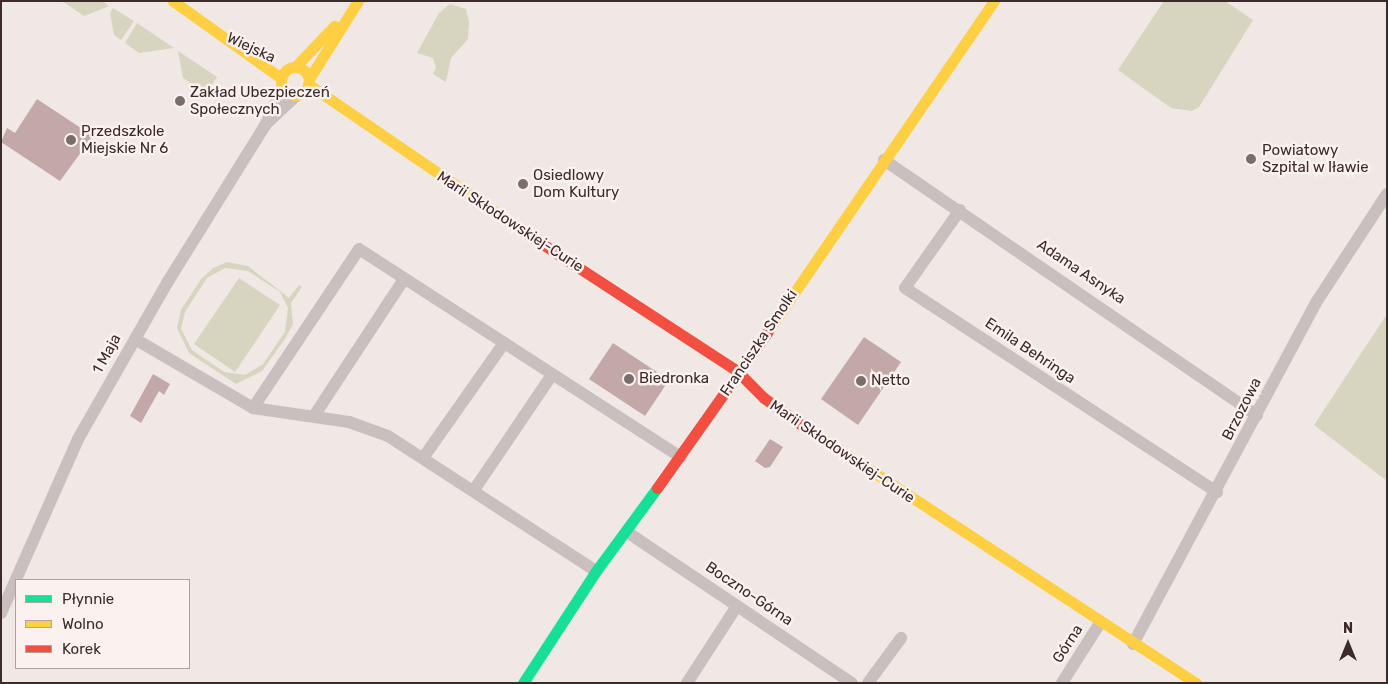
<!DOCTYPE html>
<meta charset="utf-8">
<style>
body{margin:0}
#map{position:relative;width:1388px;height:684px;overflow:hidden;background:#f0e8e5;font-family:Rubik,sans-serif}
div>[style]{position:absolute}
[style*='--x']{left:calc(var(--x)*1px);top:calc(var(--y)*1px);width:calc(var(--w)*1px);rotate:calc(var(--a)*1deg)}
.green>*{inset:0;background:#d7d4bf}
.building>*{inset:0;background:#c3a8a8}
.street>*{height:12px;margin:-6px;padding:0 6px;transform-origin:6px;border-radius:6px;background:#c9bfbe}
.fast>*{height:11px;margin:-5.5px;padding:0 5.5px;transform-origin:5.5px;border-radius:5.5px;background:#16e098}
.slow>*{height:11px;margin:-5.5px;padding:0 5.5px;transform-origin:5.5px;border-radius:5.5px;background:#ffcf43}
.slow>.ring{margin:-5.5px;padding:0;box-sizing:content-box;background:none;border:11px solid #ffcf43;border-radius:50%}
.jam>*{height:11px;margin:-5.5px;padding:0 5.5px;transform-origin:5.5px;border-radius:5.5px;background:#f24e42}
.dots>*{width:14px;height:14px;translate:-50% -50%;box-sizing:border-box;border:2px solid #fbf1ee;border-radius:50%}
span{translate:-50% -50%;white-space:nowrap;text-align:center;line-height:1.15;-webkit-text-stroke:5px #fbf1ee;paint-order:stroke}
.street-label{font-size:15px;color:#3b2b2b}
.poi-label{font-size:15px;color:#3b2b2b}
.left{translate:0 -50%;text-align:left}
.frame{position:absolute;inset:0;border:2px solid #3b2b2b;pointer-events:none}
.legend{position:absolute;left:15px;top:579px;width:175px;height:90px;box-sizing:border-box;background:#fbf1ee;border:1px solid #aea2a0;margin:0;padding:6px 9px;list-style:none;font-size:15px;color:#3b2b2b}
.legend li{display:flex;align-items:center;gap:10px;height:25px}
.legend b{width:25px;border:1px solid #aea2a0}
.north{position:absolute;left:1323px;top:619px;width:50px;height:50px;-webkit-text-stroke:4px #fbf1ee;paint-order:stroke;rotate:0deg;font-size:14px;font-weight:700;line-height:20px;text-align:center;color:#3b2b2b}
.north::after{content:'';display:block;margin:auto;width:18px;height:22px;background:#3b2b2b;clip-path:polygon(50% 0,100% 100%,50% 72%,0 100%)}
</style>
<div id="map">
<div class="green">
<i style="clip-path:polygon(62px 1px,102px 1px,109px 6px,84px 16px)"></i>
<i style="clip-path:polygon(1164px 1px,1225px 1px,1253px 20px,1199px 107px,1192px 111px,1171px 108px,1118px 70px)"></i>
<i style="clip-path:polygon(450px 4px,466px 9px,469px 22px,468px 39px,451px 58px,446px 82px,433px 74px,436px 68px,433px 58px,417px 53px,439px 13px)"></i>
<i style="clip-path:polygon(113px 8px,134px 21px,121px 40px,114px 35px,110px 13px)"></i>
<i style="clip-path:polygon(137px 23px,174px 48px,139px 53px,125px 43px)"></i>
<i style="clip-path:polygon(178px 51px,217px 77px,206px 94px,183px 78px)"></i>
<i style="clip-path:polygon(evenodd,227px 262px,248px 266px,289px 298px,299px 285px,302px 287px,291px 303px,293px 324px,285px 339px,262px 371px,236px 384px,189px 353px,177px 328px,181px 310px,201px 279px,213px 268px,227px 262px,225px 268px,248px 271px,280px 292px,288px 308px,285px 332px,263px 364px,245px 375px,224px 372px,192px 350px,181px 329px,185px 312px,207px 278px,225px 268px)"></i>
<i style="clip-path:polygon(239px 278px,280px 305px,235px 372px,194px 344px)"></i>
<i style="clip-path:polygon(1387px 314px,1387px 481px,1314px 425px)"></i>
</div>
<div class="building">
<i style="clip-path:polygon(37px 99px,93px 136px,60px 181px,1px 142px,7px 128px,15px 133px)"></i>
<i style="clip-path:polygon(864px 337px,901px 362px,858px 425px,821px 399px)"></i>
<i style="clip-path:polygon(613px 343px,669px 380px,645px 416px,589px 379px)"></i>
<i style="clip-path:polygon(153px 374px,170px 384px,164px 395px,159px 391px,141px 423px,130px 416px)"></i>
<i style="clip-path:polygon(770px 439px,783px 447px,770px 467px,765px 468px,755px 461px)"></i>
</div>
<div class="street">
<i style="--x:269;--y:121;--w:38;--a:-43"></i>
<i style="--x:884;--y:160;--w:452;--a:34.4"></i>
<i style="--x:960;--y:210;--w:95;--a:125.2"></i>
<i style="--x:905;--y:288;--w:373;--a:33.2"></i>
<i style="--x:135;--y:339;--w:137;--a:30.3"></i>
<i style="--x:253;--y:408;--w:97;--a:8.3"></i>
<i style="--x:349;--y:422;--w:41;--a:19.7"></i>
<i style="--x:388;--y:436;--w:248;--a:33"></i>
<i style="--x:253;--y:408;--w:191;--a:-56.3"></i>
<i style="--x:359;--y:249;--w:383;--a:32.9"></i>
<i style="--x:314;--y:416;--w:164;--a:-56.7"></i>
<i style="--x:423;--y:458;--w:141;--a:-54.8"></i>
<i style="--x:474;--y:490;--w:139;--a:-55.9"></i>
<i style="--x:627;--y:532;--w:271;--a:33.9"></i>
<i style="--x:1;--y:613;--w:190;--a:-66.1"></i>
<i style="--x:78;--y:439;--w:180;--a:-60.3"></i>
<i style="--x:167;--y:283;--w:187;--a:-58.1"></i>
<i style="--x:266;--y:124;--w:39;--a:-66"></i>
<i style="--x:1133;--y:644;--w:389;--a:-61.8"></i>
<i style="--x:1317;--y:301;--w:128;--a:-56.8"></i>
<i style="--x:687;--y:683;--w:92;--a:-57"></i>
<i style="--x:868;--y:683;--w:56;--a:-53.7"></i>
<i style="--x:1062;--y:683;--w:71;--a:-57.7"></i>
</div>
<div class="fast">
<i style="--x:523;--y:683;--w:134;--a:-56.9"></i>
<i style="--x:596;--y:571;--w:103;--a:-53.7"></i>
</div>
<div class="slow">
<i style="--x:173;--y:1;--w:133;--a:35.5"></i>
<i class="ring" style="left:281px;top:67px;width:17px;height:17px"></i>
<i style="--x:295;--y:67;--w:57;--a:-46.4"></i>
<i style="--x:309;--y:79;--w:92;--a:-57.9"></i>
<i style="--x:308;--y:84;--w:262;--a:34.4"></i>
<i style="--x:768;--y:331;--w:400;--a:-55.6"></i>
<i style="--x:803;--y:426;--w:470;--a:33.2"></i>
</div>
<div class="jam">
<i style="--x:524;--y:232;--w:254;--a:33.1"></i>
<i style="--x:737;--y:371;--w:38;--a:45"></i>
<i style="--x:764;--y:398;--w:48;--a:35.7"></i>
<i style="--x:657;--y:488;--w:192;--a:-54.7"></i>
</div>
<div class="dots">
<i style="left:180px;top:101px;background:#7a6d6c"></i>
<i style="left:71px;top:140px;background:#7a6d6c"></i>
<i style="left:1251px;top:159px;background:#7a6d6c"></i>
<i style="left:523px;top:184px;background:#7a6d6c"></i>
<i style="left:629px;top:379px;background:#7a6d6c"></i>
<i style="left:861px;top:381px;background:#7a6d6c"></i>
</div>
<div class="street-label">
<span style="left:251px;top:48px;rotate:25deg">Wiejska</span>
<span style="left:510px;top:222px;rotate:33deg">Marii Skłodowskiej-Curie</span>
<span style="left:1081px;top:272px;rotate:34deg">Adama Asnyka</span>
<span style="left:759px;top:343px;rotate:-56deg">Franciszka Smolki</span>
<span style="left:1030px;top:351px;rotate:34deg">Emila Behringa</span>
<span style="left:107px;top:354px;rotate:-61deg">1 Maja</span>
<span style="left:1242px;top:409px;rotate:-63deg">Brzozowa</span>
<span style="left:842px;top:452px;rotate:34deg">Marii Skłodowskiej-Curie</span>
<span style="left:749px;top:594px;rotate:34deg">Boczno-Górna</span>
<span style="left:1068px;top:644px;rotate:-57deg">Górna</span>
</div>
<div class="poi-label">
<span class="left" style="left:190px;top:101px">Zakład Ubezpieczeń<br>Społecznych</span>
<span class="left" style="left:81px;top:140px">Przedszkole<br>Miejskie Nr 6</span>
<span class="left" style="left:1262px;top:159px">Powiatowy<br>Szpital w Iławie</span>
<span class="left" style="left:533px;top:184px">Osiedlowy<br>Dom Kultury</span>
<span class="left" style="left:639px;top:379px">Biedronka</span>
<span class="left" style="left:871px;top:381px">Netto</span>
</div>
<div class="frame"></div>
<ul class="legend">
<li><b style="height:6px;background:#16e098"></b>Płynnie</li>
<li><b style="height:6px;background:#ffcf43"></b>Wolno</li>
<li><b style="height:6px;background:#f24e42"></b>Korek</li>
</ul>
<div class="north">N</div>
</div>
